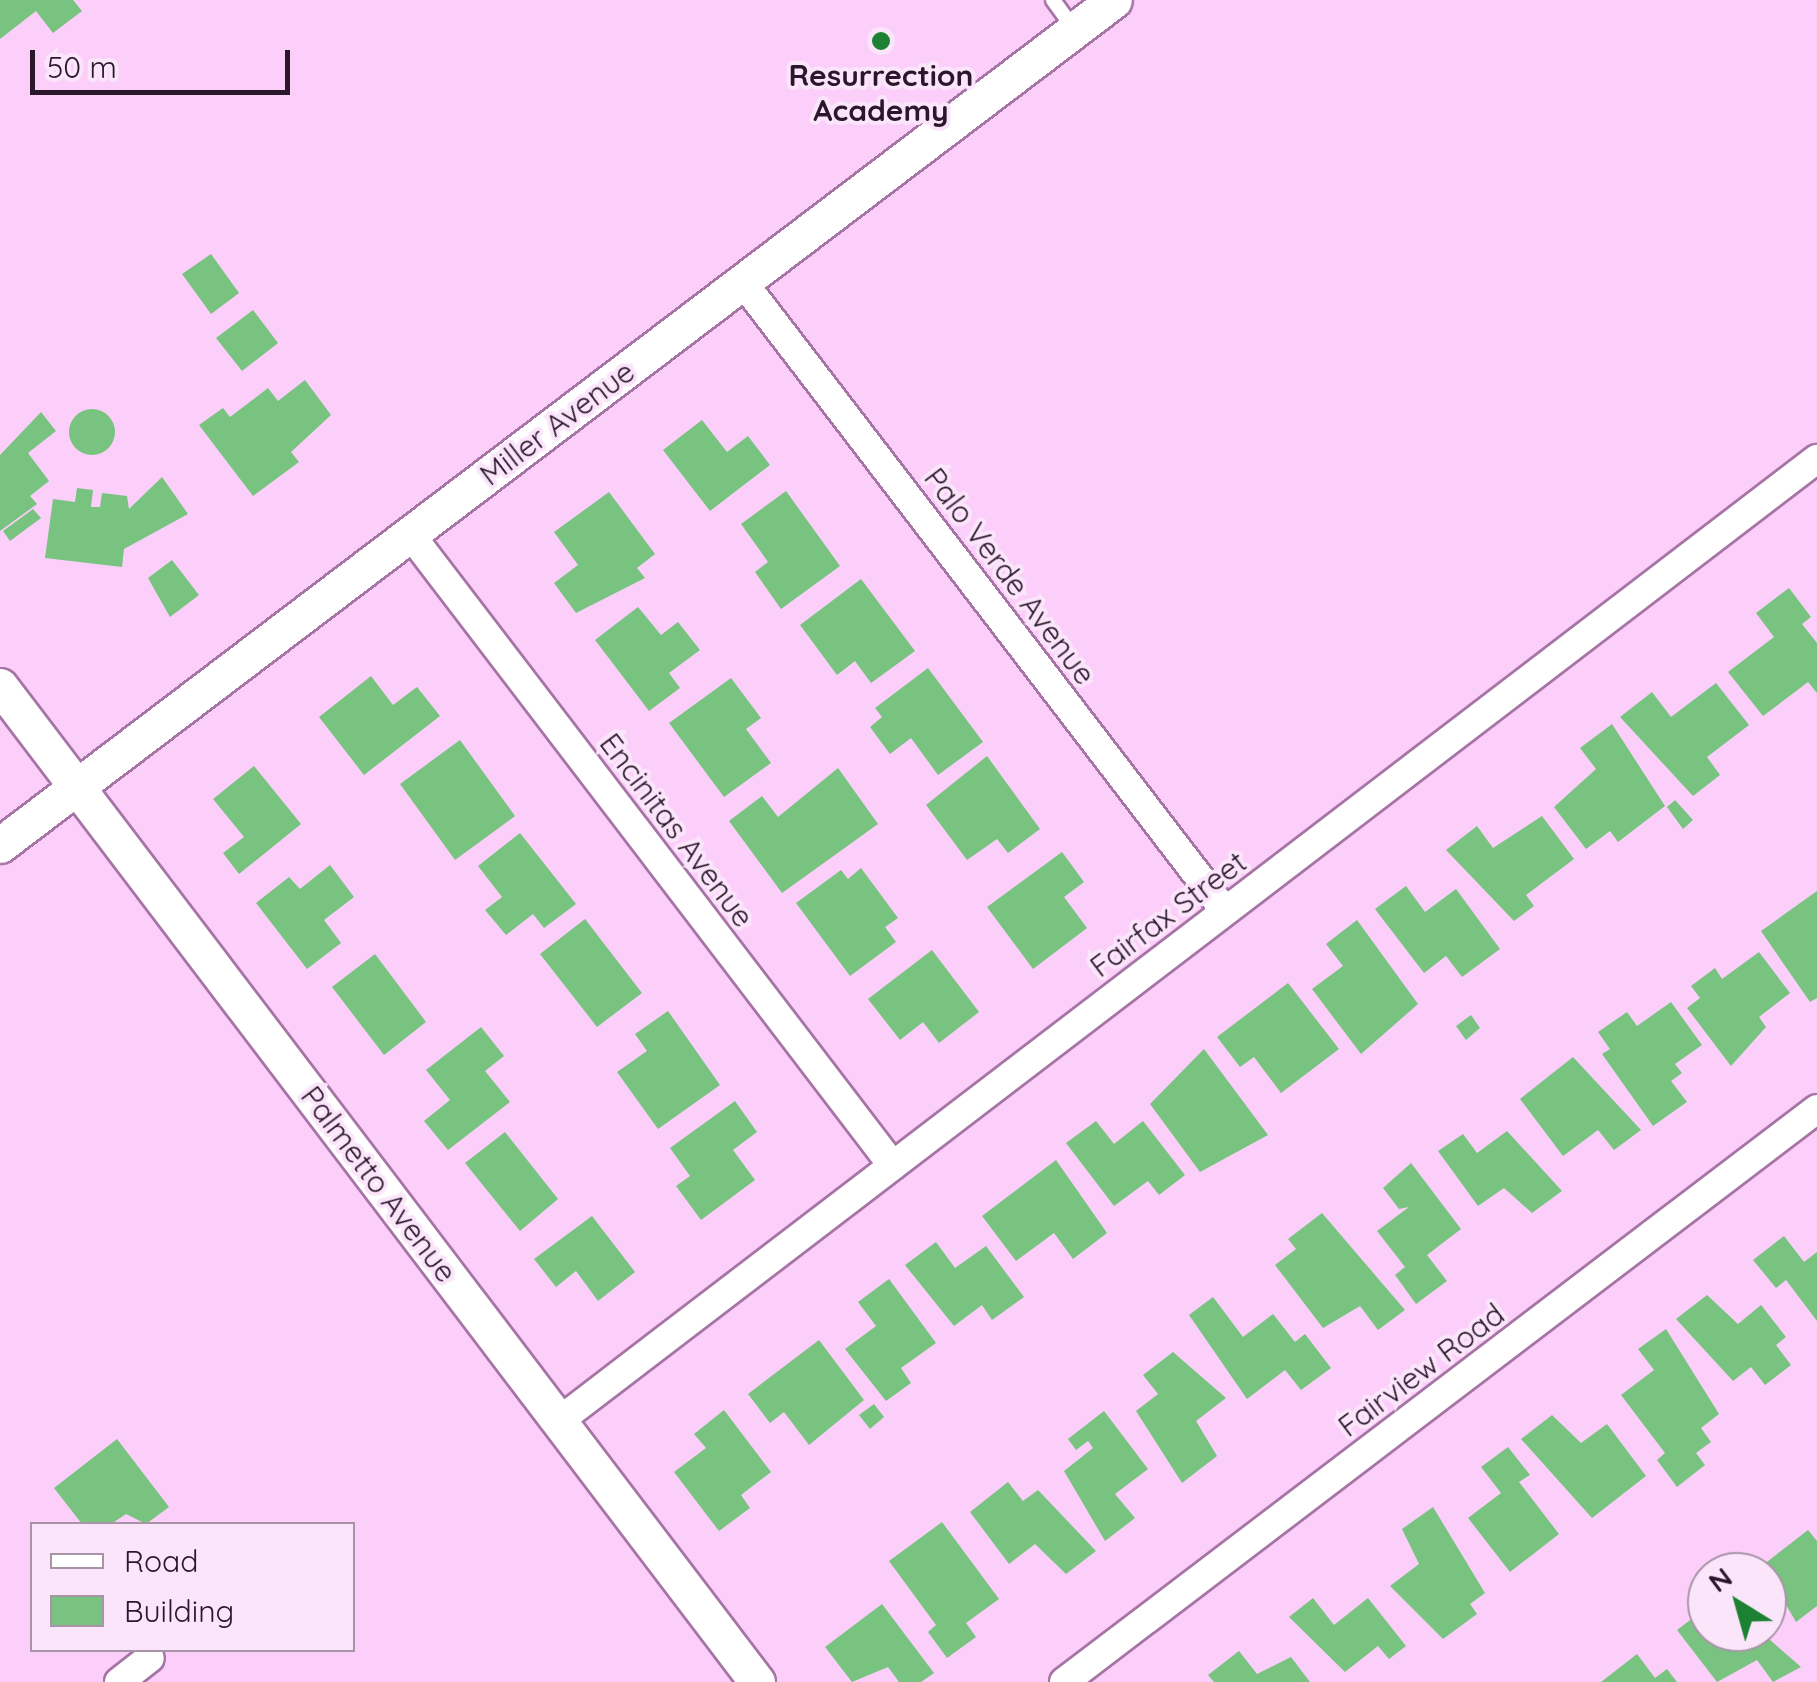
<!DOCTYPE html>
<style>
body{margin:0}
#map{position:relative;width:1817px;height:1682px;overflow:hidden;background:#fbcffa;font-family:Quicksand,sans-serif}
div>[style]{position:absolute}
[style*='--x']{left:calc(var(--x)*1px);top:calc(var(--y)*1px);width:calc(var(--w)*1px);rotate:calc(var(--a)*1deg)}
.building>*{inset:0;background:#78c380}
.round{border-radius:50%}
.roads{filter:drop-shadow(2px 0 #a674a5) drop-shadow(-2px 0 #a674a5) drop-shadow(0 2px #a674a5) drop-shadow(0 -2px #a674a5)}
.service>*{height:14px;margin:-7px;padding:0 7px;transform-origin:7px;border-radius:7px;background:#fff}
.minor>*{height:28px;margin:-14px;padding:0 14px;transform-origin:14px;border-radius:14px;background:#fff}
.tertiary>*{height:35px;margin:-17.5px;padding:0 17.5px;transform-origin:17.5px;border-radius:17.5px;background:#fff}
.dots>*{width:28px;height:28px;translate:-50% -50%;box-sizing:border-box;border:5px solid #fbe5fa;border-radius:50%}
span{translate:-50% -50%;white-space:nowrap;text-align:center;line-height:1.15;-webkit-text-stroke:8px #fbe5fa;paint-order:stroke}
.poi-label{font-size:30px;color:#2b172b;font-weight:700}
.street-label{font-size:30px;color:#2b172b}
.legend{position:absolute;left:30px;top:1522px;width:325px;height:130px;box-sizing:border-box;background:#fbe5fa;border:2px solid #a893a7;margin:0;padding:12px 18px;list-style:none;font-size:30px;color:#2b172b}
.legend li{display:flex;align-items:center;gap:20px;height:50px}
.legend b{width:50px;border:2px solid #a893a7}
.north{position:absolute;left:1687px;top:1552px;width:100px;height:100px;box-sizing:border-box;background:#fbe5fa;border:2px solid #a893a7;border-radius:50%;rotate:323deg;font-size:28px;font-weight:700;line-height:40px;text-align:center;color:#2b172b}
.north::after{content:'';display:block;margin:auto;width:35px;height:45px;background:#1d8134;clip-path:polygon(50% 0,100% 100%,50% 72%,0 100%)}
.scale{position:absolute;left:30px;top:50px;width:260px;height:45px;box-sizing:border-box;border:5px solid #2b172b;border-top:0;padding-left:12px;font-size:30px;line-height:35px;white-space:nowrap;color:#2b172b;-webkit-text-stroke:8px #fbe5fa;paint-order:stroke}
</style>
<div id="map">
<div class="building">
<i style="clip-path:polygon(0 0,73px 0,82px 11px,53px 33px,36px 11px,0 39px)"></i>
<i style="clip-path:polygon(211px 254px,239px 293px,211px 314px,182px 274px)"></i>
<i style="clip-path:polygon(253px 310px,278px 343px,242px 371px,216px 338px)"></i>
<i style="clip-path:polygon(305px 380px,331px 415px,291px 452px,299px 462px,253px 496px,199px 425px,223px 408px,230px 417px,268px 388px,278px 401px)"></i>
<i class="round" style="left:69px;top:409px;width:46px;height:46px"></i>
<i style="clip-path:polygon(41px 412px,56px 431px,28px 453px,49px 481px,30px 496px,37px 504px,0 531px,0 455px)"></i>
<i style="clip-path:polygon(702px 420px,727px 452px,748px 436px,770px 465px,710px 511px,663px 450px)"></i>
<i style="clip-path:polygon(162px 477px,188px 514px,124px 549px,122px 567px,45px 558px,53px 499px,75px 502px,77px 488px,93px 490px,91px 507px,100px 507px,102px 493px,127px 496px,129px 509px)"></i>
<i style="clip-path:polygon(786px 491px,840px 566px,781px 609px,755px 572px,768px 562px,741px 524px)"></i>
<i style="clip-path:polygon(609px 492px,655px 554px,637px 568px,645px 578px,576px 613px,554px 583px,578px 565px,554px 532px)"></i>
<i style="clip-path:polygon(33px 509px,41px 518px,10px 541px,3px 531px)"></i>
<i style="clip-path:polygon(172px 560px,199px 595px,170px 617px,148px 578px)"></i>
<i style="clip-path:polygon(861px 579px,915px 651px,871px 683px,855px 661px,837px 675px,800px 625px)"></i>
<i style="clip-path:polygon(1789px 588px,1811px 617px,1802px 624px,1817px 643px,1817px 693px,1808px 682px,1763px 716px,1728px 672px,1774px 637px,1756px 613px)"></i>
<i style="clip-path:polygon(638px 607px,661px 635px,678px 622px,700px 650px,669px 673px,680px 688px,649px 711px,595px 640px)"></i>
<i style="clip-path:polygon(928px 668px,983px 742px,938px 775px,911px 738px,890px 754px,870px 727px,882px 717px,875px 708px)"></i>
<i style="clip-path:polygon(371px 676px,393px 705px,417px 687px,440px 716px,364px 775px,319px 717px)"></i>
<i style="clip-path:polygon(731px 678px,761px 718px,746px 729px,771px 763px,724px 797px,669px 723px)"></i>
<i style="clip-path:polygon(1716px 683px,1749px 725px,1707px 757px,1720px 775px,1693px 796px,1620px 717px,1652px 692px,1671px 717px)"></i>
<i style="clip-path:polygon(1612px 724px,1665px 806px,1618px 842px,1610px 831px,1586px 849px,1554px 807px,1596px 769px,1580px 748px)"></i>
<i style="clip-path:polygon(460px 740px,515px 816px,455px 860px,400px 784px)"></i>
<i style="clip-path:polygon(987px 756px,1040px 829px,1008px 853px,997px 839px,967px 860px,926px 805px)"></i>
<i style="clip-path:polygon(254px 766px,301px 824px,239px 874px,223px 853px,244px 837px,213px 799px)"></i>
<i style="clip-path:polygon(838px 768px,878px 824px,782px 893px,729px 821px,762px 796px,778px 817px)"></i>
<i style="clip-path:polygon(1675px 800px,1693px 820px,1683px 829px,1667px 807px)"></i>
<i style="clip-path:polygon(1542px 816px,1574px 859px,1526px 895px,1534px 906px,1514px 921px,1446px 850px,1477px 826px,1493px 848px)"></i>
<i style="clip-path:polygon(520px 833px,576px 904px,544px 928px,533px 914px,506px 935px,485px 910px,502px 897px,478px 866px)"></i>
<i style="clip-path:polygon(1062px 852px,1084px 882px,1064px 897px,1087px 928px,1033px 969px,987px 907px)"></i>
<i style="clip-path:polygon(330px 865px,354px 897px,324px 920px,341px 943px,307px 969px,256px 903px,289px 877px,300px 889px)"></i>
<i style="clip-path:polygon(861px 868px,898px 918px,885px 927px,896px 942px,850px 976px,796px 903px,841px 870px,848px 879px)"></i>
<i style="clip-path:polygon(1406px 886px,1425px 912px,1456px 889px,1500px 949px,1462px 977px,1446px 956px,1424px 973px,1375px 909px)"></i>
<i style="clip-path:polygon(1817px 891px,1817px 998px,1810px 1002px,1761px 931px)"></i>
<i style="clip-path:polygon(585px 919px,642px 993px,597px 1027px,540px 954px)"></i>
<i style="clip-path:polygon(1357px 920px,1418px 1004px,1361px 1054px,1312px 989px,1343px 966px,1326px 944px)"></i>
<i style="clip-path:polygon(932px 950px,979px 1012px,939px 1043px,923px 1022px,900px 1040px,868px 999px)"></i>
<i style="clip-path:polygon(1759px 952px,1790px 993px,1759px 1017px,1766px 1027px,1731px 1066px,1687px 1008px,1700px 998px,1691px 986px,1715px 968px,1722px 979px)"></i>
<i style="clip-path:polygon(375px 954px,426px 1022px,384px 1055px,332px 987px)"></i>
<i style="clip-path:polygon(1288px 983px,1339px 1049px,1281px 1093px,1254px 1057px,1240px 1067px,1217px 1037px)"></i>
<i style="clip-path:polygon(1671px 1002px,1702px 1045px,1675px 1064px,1682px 1073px,1671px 1081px,1687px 1102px,1653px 1126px,1602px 1054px,1610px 1049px,1598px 1032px,1627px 1012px,1637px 1026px)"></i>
<i style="clip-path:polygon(668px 1011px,720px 1085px,658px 1129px,617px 1072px,647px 1051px,635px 1034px)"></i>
<i style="clip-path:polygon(1471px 1015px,1480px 1028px,1466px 1040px,1456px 1026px)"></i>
<i style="clip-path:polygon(481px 1027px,504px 1056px,485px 1071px,510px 1102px,448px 1150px,424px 1121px,450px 1100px,426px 1070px)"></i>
<i style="clip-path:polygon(1204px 1049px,1268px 1135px,1200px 1172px,1150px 1104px)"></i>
<i style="clip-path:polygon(1573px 1057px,1641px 1130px,1614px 1150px,1598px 1130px,1563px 1156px,1520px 1099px)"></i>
<i style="clip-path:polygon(735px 1101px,757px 1132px,733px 1150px,755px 1180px,701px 1220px,676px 1186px,690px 1176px,670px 1148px)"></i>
<i style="clip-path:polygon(1096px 1121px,1114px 1144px,1143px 1121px,1185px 1175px,1159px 1195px,1148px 1181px,1114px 1206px,1066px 1143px)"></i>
<i style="clip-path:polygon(1507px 1131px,1562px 1191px,1532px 1213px,1504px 1188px,1478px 1206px,1438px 1151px,1463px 1134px,1477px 1153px)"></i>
<i style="clip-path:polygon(505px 1132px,558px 1199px,520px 1231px,465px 1163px)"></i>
<i style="clip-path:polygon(1056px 1160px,1107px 1233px,1073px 1259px,1054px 1233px,1016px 1261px,982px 1216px)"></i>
<i style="clip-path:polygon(1411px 1163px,1461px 1229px,1427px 1255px,1447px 1281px,1416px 1304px,1395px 1275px,1405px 1267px,1377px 1231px,1409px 1207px,1399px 1209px,1383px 1188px)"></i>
<i style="clip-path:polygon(1322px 1213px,1405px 1310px,1378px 1330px,1360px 1306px,1323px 1328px,1275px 1265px,1296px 1249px,1288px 1239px)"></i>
<i style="clip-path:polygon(592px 1216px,635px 1272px,598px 1301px,576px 1271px,556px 1287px,534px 1259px)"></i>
<i style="clip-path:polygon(1784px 1236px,1804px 1262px,1817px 1252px,1817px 1321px,1786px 1280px,1776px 1288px,1753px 1260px)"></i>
<i style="clip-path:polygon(936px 1242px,955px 1268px,986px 1246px,1024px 1297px,992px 1320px,982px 1305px,954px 1326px,905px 1265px)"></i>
<i style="clip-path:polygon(889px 1279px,936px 1343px,901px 1368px,911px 1383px,886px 1401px,845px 1349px,876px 1326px,858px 1302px)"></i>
<i style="clip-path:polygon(1707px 1295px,1738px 1324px,1761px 1305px,1786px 1337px,1776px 1345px,1791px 1365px,1765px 1385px,1751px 1367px,1733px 1381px,1676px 1319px)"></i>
<i style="clip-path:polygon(1213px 1297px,1243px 1337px,1273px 1314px,1295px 1342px,1305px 1334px,1331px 1368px,1301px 1390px,1285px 1370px,1247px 1399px,1189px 1315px)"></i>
<i style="clip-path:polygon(1666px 1329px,1719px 1414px,1701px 1428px,1711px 1442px,1696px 1453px,1705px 1465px,1677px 1487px,1657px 1460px,1665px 1453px,1621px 1395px,1654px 1370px,1638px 1349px)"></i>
<i style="clip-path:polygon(819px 1340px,864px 1400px,809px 1445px,784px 1412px,770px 1423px,748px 1394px)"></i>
<i style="clip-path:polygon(1173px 1352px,1226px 1398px,1196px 1421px,1217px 1456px,1182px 1483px,1136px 1411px,1158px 1394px,1143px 1375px)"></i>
<i style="clip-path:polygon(874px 1404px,884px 1417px,870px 1429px,859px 1415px)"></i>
<i style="clip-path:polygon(724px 1410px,771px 1472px,741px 1495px,750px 1508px,719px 1531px,674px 1472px,706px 1448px,694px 1434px)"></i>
<i style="clip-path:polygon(1104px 1411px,1148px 1469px,1115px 1494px,1135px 1518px,1105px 1541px,1064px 1471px,1093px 1448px,1088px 1441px,1076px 1450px,1068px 1439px)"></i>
<i style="clip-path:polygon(1552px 1415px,1581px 1443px,1607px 1424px,1646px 1476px,1592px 1518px,1521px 1439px)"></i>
<i style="clip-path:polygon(117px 1439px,169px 1507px,146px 1524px,126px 1514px,111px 1524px,82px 1524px,54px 1488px)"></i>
<i style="clip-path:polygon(1508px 1447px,1530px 1475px,1519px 1482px,1559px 1534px,1510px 1572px,1468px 1518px,1501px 1493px,1481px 1467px)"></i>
<i style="clip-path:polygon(1008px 1482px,1023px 1501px,1038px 1490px,1096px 1551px,1066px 1574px,1035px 1544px,1009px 1564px,970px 1512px)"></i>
<i style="clip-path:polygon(1433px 1507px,1485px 1593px,1470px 1604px,1477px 1614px,1443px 1639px,1390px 1586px,1419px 1564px,1402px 1529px)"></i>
<i style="clip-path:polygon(942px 1522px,999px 1599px,966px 1623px,976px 1637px,947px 1658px,928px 1632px,936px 1625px,889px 1561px)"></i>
<i style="clip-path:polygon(1808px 1530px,1817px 1541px,1817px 1606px,1796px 1622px,1767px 1572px,1754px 1572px)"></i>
<i style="clip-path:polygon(1313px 1598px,1334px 1625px,1368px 1598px,1406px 1646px,1389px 1659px,1378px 1646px,1345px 1672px,1289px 1617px)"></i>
<i style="clip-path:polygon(882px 1604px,934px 1673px,921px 1682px,899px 1682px,888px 1667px,852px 1682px,825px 1647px)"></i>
<i style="clip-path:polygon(1702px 1611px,1707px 1632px,1761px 1632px,1801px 1667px,1773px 1682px,1757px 1660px,1717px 1682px,1677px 1630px)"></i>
<i style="clip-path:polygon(1239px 1651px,1257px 1674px,1291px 1657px,1310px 1682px,1214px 1682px,1208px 1675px)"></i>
<i style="clip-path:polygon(1637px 1654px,1655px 1678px,1667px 1669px,1677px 1682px,1601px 1682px)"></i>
</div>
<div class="roads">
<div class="service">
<i style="--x:1053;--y:0;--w:34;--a:54"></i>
</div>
<div class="minor">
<i style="--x:742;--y:281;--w:794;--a:52.52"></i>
<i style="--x:410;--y:534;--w:795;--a:52.61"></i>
<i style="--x:559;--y:1421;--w:1584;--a:-37.41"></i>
<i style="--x:119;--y:1682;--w:39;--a:-38"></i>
<i style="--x:1064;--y:1682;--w:946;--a:-37.27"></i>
</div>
<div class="tertiary">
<i style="--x:0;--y:686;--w:1251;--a:52.76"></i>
<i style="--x:0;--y:845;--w:1398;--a:-37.18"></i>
</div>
</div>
<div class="dots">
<i style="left:881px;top:41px;background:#1d8134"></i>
</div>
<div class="poi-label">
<span style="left:881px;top:92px">Resurrection<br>Academy</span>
</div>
<div class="street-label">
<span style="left:557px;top:423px;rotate:-37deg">Miller Avenue</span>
<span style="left:1010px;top:576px;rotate:53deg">Palo Verde Avenue</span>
<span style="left:677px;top:830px;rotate:53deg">Encinitas Avenue</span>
<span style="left:1168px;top:914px;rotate:-37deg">Fairfax Street</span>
<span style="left:379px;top:1184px;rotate:53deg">Palmetto Avenue</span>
<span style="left:1421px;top:1370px;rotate:-37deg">Fairview Road</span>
</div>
<ul class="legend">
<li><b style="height:12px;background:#fff"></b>Road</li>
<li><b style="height:28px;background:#78c380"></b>Building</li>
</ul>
<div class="north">N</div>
<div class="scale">50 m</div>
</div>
